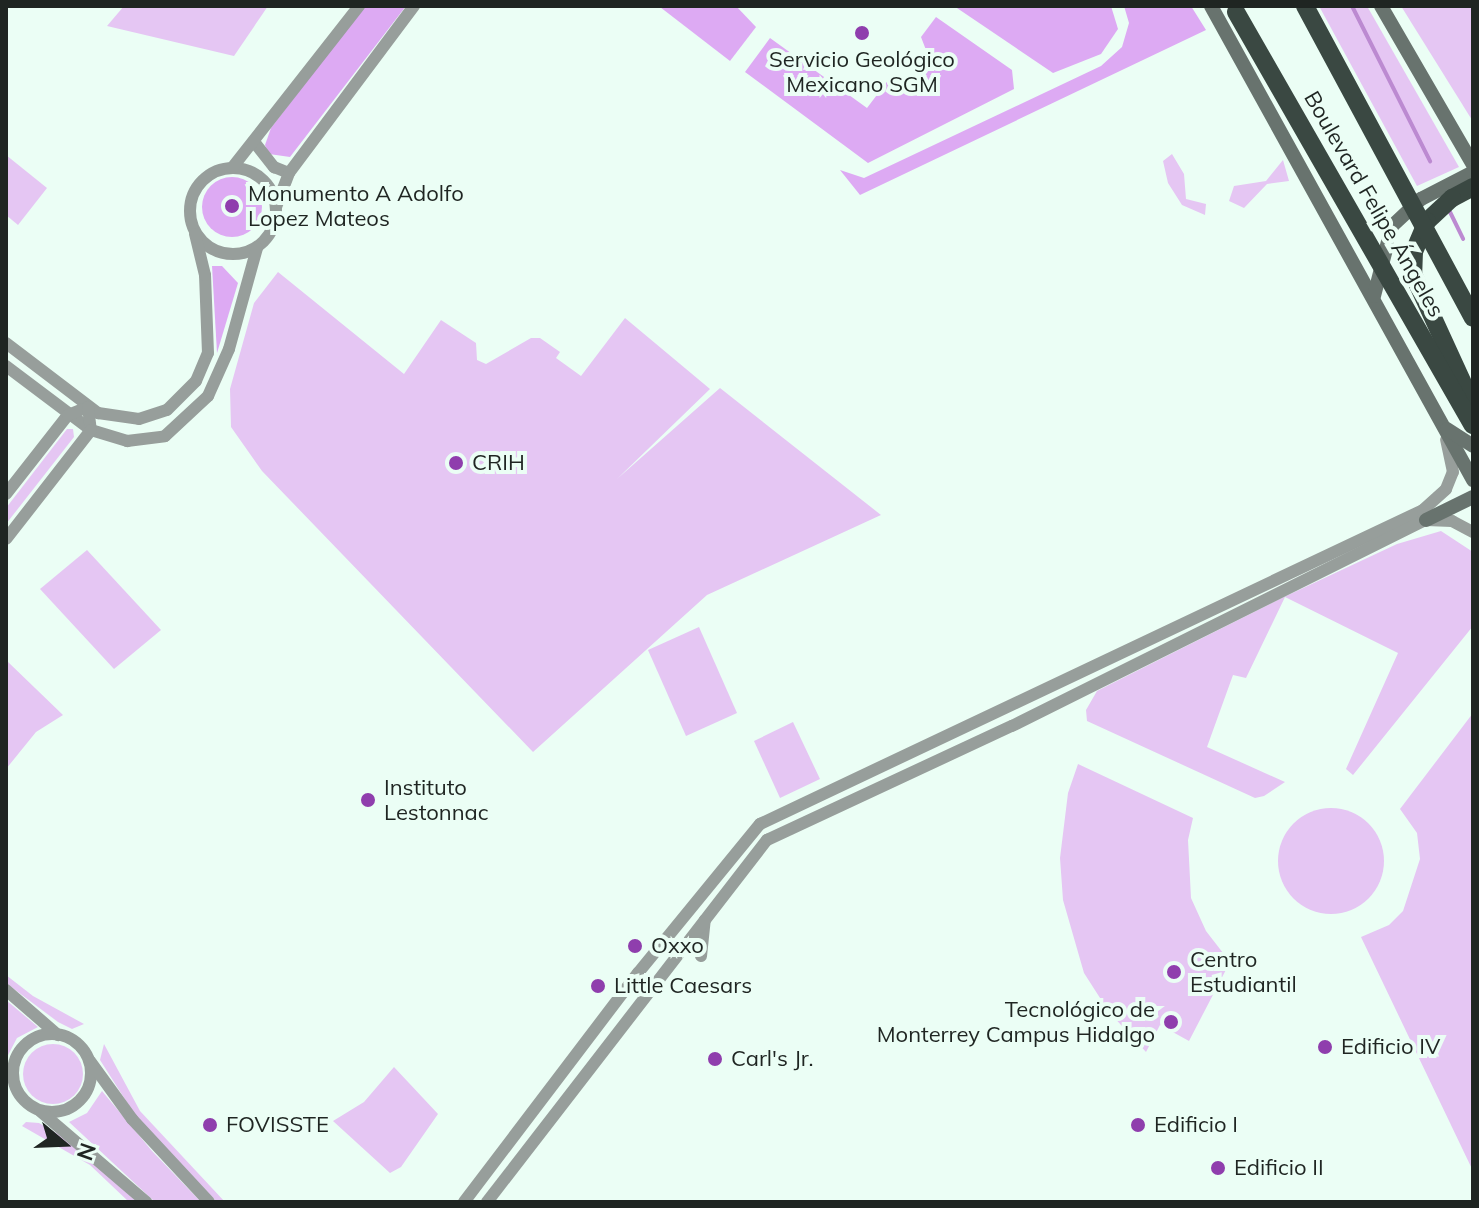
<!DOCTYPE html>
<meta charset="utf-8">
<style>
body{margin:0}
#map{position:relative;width:1479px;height:1208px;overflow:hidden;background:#ebfef5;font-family:Mulish,sans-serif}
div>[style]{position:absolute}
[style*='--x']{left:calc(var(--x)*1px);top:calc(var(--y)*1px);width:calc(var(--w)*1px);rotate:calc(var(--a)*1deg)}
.green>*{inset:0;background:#e5c6f3}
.round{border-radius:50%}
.forest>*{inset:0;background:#ddaaf3}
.stream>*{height:4px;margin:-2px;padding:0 2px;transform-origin:2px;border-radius:2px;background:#bc8ad1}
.tertiary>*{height:12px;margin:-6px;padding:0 6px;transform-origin:6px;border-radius:6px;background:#979e9b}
.tertiary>.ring{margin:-6px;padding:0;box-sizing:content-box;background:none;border:12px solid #979e9b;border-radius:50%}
.secondary>*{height:14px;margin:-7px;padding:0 7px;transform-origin:7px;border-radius:7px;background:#68736e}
.trunk>*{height:18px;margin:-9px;padding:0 9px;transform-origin:9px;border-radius:9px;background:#3a4842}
.trunk-bridge>*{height:18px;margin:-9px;padding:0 9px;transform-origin:9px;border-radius:9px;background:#3a4842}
.dots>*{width:22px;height:22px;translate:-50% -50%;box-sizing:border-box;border:4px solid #ebfef5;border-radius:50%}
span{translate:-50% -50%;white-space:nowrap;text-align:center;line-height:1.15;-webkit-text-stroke:8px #ebfef5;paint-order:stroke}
.poi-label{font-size:22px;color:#1f2522}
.left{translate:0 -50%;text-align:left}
.right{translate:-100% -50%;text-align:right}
.street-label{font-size:22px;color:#1f2522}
.frame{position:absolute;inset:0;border:8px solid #1f2522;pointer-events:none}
.north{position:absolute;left:24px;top:1104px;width:80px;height:80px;-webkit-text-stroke:6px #ebfef5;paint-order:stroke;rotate:109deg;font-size:22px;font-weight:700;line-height:32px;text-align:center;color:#1f2522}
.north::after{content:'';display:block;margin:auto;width:28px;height:36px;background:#1f2522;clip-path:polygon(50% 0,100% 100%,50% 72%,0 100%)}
</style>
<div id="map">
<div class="green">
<i style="clip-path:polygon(124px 6px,268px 6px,234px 56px,107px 26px)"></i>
<i style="clip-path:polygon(1319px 6px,1367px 6px,1459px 167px,1417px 186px)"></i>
<i style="clip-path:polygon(1401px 6px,1473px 6px,1473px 121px,1472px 120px)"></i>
<i style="clip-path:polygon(1172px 154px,1184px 174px,1186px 199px,1206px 204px,1205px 215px,1182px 205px,1168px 183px,1163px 161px)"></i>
<i style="clip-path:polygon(6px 155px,47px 188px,18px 225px,6px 215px)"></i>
<i style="clip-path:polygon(1283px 160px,1289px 181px,1267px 184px,1244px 208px,1229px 201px,1234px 186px,1266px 181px)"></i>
<i style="clip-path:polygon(278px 272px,404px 374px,441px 320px,476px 343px,477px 360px,486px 364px,531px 338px,540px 338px,560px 352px,556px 358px,581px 376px,625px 318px,710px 389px,617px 479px,720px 388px,881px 515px,707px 595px,533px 752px,262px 471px,231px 427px,230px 389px,254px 303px)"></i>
<i style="clip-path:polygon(67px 429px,73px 429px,74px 437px,6px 524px,6px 508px)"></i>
<i style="clip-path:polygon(1441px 531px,1473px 552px,1473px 626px,1353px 775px,1346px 769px,1398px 653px,1285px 597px,1246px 678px,1233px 675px,1207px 747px,1285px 782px,1264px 796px,1255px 798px,1087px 721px,1086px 710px,1097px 691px,1284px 597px,1397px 544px)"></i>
<i style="clip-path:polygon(87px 550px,161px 630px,114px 669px,40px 589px)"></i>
<i style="clip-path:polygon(699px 627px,737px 713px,686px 736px,648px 650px)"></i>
<i style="clip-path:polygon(7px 661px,63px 715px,36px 732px,6px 769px)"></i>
<i style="clip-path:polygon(1473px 713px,1473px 1171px,1361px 937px,1389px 925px,1403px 911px,1420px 859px,1417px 833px,1400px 809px)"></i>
<i style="clip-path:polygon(793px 722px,820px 779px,780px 798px,754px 741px)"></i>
<i style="clip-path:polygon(1078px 764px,1193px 818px,1188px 840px,1191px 898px,1206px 931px,1230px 962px,1189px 1041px,1160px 1025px,1146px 1052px,1109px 1012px,1084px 973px,1063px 900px,1060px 858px,1068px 793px)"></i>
<i class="round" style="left:1278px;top:808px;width:106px;height:106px"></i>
<i style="clip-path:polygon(6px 975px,33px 996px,84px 1024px,72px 1029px,58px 1022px,6px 983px)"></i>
<i style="clip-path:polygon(6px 1000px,38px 1027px,17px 1038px,6px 1059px)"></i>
<i class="round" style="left:23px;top:1044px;width:60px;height:60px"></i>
<i style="clip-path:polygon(104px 1044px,140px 1111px,225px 1202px,217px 1202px,135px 1115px,100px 1060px)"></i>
<i style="clip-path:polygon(394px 1067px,438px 1114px,401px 1167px,390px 1173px,333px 1121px,364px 1102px)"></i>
<i style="clip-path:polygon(102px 1091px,152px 1151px,201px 1202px,155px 1202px,69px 1122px,87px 1113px)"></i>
<i style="clip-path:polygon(26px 1122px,39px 1123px,65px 1138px,137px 1202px,129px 1202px,90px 1165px,22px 1126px)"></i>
</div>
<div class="forest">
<i style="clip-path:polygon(364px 6px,406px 6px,290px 157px,269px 154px,265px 145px,271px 128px)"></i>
<i style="clip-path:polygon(736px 6px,756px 27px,730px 61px,660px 7px)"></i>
<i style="clip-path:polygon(954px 6px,1111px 6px,1118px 29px,1101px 54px,1053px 73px)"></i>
<i style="clip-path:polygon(1124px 6px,1191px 6px,1206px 30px,860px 195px,840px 170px,864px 178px,1101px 66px,1122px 47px,1129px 23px)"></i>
<i style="clip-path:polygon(936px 17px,1012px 70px,1014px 89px,868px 163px,745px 72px,770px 38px,867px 108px,889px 79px,902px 82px,920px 72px,926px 50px,921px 37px)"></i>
<i class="round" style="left:202px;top:177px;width:60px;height:60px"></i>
<i style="clip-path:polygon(212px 266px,222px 266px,238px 283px,217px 353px)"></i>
</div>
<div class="stream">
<i style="--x:1352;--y:6;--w:174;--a:63.3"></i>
<i style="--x:1450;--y:212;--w:30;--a:64"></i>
</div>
<div class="tertiary">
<i style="--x:255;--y:143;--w:31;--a:52"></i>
<i style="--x:274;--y:167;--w:16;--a:22"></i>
<i class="ring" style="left:190px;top:168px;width:74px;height:74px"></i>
<i style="--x:232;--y:168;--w:206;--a:-51.9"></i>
<i style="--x:276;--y:207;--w:36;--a:-69"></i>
<i style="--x:289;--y:173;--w:209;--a:-53.2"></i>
<i style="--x:6;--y:343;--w:116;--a:37.3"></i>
<i style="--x:98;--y:413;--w:41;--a:8.3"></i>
<i style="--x:139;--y:419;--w:29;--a:-18"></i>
<i style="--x:167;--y:410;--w:41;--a:-45"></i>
<i style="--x:196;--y:381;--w:30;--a:-67"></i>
<i style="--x:208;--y:353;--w:78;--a:-92.2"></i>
<i style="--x:205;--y:275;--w:42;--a:-103.7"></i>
<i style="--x:6;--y:366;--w:106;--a:37"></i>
<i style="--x:91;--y:430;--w:38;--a:17"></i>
<i style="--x:127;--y:441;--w:38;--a:-7"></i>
<i style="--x:165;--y:436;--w:59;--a:-42.9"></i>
<i style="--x:208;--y:396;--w:51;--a:-65.9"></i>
<i style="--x:229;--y:349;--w:105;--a:-74.5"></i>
<i style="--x:6;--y:494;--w:100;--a:-51.9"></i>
<i style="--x:68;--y:415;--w:22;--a:-22"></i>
<i style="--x:88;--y:407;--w:23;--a:83"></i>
<i style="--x:91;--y:430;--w:138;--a:127.9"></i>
<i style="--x:701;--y:956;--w:36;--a:-84"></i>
<i style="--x:6;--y:990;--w:69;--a:40.9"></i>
<i class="ring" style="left:13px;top:1034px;width:66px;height:66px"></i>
<i style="--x:90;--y:1061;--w:72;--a:54.1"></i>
<i style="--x:132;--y:1119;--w:113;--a:47.1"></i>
<i style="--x:40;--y:1111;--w:140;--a:40.6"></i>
<i style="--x:464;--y:1202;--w:288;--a:-52.8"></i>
<i style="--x:638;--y:973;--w:193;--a:-50.7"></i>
<i style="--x:760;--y:824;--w:734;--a:-25.34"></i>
<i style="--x:1423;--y:510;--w:31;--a:-42"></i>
<i style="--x:1446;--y:489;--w:18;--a:-68"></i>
<i style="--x:1453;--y:472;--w:33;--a:-102"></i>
<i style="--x:487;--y:1202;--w:458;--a:-52.3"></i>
<i style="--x:767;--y:840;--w:270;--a:-25"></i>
<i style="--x:1012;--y:726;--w:462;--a:-26.5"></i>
<i style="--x:1426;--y:520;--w:26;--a:2"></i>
<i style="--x:1452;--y:521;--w:24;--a:28"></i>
</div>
<div class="secondary">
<i style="--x:1211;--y:6;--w:542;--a:61.07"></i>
<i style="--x:1381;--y:6;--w:184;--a:59.9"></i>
<i style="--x:1374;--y:296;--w:72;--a:-75.6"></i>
<i style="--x:1392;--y:226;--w:40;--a:-43"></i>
<i style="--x:1421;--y:199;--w:59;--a:-27.4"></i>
<i style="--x:1447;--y:429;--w:31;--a:33"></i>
<i style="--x:1426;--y:520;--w:52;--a:-26.1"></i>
</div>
<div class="trunk">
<i style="--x:1473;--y:187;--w:24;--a:152"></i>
<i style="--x:1452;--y:198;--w:34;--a:137"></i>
<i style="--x:1427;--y:221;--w:33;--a:113"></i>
<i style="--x:1414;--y:251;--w:23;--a:92"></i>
<i style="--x:1413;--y:274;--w:144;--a:65.4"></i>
</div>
<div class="trunk-bridge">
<i style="--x:1305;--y:6;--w:354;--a:61.7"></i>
<i style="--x:1236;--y:12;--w:476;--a:60.2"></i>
</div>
<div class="dots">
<i style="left:862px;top:33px;background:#8f3ead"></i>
<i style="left:232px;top:206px;background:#8f3ead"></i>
<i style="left:456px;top:463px;background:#8f3ead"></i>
<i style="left:368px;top:800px;background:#8f3ead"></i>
<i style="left:635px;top:946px;background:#8f3ead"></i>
<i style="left:1174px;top:972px;background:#8f3ead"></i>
<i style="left:598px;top:986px;background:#8f3ead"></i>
<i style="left:1171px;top:1022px;background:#8f3ead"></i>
<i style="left:1325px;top:1047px;background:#8f3ead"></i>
<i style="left:715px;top:1059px;background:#8f3ead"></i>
<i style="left:210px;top:1125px;background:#8f3ead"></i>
<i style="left:1138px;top:1125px;background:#8f3ead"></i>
<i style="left:1218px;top:1168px;background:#8f3ead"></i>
</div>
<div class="poi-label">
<span style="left:862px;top:72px">Servicio Geológico<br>Mexicano SGM</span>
<span class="left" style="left:248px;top:206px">Monumento A Adolfo<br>Lopez Mateos</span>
<span class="left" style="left:472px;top:463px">CRIH</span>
<span class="left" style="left:384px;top:800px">Instituto<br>Lestonnac</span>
<span class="left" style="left:651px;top:946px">Oxxo</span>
<span class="left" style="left:1190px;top:972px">Centro<br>Estudiantil</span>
<span class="left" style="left:614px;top:986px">Little Caesars</span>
<span class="right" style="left:1155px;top:1022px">Tecnológico de<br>Monterrey Campus Hidalgo</span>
<span class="left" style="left:1341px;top:1047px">Edificio IV</span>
<span class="left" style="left:731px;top:1059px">Carl's Jr.</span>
<span class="left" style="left:226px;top:1125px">FOVISSTE</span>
<span class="left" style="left:1154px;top:1125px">Edificio I</span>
<span class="left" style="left:1234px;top:1168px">Edificio II</span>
</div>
<div class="street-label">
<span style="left:1374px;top:204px;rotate:60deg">Boulevard Felipe Ángeles</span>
</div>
<div class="frame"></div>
<div class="north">N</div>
</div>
